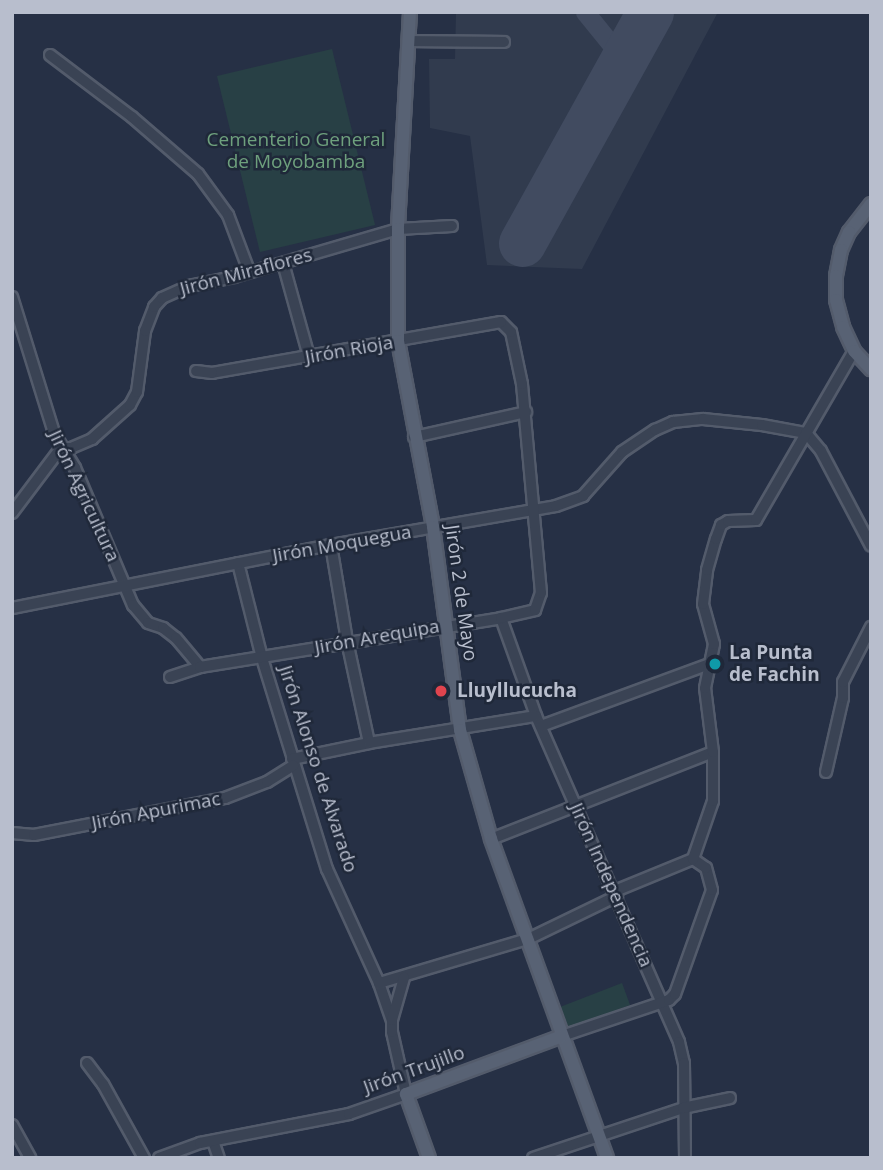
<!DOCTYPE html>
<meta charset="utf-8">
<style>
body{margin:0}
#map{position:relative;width:883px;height:1170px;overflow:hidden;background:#263045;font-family:"Open Sans",sans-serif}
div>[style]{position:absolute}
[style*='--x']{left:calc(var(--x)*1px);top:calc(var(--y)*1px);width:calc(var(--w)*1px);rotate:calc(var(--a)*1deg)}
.airport>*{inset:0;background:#313b4e}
.green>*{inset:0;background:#284045}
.taxiway>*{height:19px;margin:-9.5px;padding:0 9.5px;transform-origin:9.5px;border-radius:9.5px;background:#414b60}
.runway>*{height:47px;margin:-23.5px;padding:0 23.5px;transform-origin:23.5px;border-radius:23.5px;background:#414b60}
.roads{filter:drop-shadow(2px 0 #535b6b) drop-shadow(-2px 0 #535b6b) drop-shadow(0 2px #535b6b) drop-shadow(0 -2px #535b6b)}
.minor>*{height:10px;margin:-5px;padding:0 5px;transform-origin:5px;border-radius:5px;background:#3a4354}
.major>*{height:12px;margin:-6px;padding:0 6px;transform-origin:6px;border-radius:6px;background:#586274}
.dots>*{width:19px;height:19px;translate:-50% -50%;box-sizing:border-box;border:4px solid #1f2839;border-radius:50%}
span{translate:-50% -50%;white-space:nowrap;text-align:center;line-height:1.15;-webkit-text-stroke:5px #1f2839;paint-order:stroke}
.park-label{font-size:19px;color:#6ea07d}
.street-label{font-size:19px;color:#b8becd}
.poi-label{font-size:19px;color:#b8becd;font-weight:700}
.left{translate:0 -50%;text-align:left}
.frame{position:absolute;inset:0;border:14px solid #b8becd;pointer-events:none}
</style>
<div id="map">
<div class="airport">
<i style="clip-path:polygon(456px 12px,718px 12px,582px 269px,487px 265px,470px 136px,430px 128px,429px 59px,455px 59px)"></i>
</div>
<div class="green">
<i style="clip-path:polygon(332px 49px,375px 225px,260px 252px,217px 76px)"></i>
<i style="clip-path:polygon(622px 983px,630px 1005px,569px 1029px,560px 1007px)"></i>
</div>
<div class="taxiway">
<i style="--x:585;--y:12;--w:60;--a:51"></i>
</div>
<div class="runway">
<i style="--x:522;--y:243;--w:264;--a:-61"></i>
</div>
<div class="roads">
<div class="minor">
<i style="--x:409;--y:41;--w:95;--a:0.6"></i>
<i style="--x:50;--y:55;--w:103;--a:37.1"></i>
<i style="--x:132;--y:117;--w:87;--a:40.8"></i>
<i style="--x:198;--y:174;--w:51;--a:53.8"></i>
<i style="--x:228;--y:215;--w:60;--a:69.4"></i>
<i style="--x:283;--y:263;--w:98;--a:74.5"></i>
<i style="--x:12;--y:297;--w:142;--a:72.8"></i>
<i style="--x:54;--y:433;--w:41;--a:59"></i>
<i style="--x:75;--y:468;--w:149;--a:67.1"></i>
<i style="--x:133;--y:605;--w:23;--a:50"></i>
<i style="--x:148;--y:623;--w:16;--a:18"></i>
<i style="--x:163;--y:628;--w:16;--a:38"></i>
<i style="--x:176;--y:638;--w:38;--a:50"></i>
<i style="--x:414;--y:437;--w:115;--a:-12.6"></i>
<i style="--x:12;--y:513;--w:81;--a:-53"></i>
<i style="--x:61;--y:448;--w:10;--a:0"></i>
<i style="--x:71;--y:448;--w:23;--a:-23"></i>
<i style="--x:92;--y:439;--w:51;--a:-41.8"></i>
<i style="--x:130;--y:405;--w:15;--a:-62"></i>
<i style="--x:137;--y:392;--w:62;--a:-82.5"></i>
<i style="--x:145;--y:331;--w:26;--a:-69"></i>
<i style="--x:154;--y:307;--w:12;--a:-48"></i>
<i style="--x:162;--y:298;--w:30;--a:-24"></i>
<i style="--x:189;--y:286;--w:46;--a:-11.3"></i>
<i style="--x:234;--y:277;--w:171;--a:-16.3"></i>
<i style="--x:398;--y:229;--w:54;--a:-3.2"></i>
<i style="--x:331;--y:545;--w:97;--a:80.5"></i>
<i style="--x:347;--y:641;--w:104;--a:77.8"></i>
<i style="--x:238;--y:563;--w:98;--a:75.8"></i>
<i style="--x:262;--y:658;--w:221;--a:72.9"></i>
<i style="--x:327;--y:869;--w:125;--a:65.5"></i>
<i style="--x:379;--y:983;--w:39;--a:71"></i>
<i style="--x:12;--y:608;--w:325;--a:-11.2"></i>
<i style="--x:331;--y:545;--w:228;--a:-9.8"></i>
<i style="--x:556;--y:506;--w:29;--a:-20"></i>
<i style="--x:583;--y:496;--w:59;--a:-48.4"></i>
<i style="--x:622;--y:452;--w:40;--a:-34"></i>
<i style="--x:655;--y:430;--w:20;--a:-24"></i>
<i style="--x:673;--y:422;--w:30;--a:-6"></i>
<i style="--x:703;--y:419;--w:59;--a:5.8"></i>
<i style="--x:762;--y:425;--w:45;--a:10.3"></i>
<i style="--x:806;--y:433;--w:23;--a:50"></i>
<i style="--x:821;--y:451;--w:107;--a:62.2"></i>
<i style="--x:501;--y:618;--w:104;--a:70.3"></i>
<i style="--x:536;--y:716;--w:356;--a:66.3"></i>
<i style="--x:679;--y:1042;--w:22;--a:77"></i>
<i style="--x:684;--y:1063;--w:95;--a:89.4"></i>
<i style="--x:170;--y:677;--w:32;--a:-18"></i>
<i style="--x:200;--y:667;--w:305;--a:-9.2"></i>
<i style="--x:501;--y:618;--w:35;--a:-13"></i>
<i style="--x:535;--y:610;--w:18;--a:-71"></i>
<i style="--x:541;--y:593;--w:210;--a:-95.2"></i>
<i style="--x:522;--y:384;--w:53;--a:-101.9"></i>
<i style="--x:511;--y:332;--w:14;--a:-135"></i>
<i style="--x:501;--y:322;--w:293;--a:170"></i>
<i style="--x:212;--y:373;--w:16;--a:-173"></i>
<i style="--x:541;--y:726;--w:182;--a:-20.2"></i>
<i style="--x:292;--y:759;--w:79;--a:-11.7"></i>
<i style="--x:369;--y:743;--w:169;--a:-9.2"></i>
<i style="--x:826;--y:772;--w:76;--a:-77.1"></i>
<i style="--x:843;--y:698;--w:16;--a:-90"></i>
<i style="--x:843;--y:682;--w:62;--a:-63"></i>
<i style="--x:12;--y:833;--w:22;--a:5"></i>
<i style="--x:34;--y:835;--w:195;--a:-11"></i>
<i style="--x:225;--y:798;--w:45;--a:-20.9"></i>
<i style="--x:267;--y:782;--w:31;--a:-32"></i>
<i style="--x:491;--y:839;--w:238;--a:-21.4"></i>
<i style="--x:615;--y:891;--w:84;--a:-22.3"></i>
<i style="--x:379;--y:983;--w:155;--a:-16.5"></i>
<i style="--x:528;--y:939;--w:99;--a:-25.8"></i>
<i style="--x:562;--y:1036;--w:113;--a:-18.6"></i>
<i style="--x:669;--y:1000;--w:8;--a:-45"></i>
<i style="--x:675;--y:994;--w:110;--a:-70.4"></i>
<i style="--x:712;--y:890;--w:23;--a:-105"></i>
<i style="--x:706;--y:868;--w:16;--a:-145"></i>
<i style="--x:693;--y:859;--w:61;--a:-71"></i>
<i style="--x:713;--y:801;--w:49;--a:-90"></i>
<i style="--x:713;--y:752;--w:64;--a:-97.1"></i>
<i style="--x:705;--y:688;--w:45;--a:-78.4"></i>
<i style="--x:714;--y:644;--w:41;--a:-105.4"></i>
<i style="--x:703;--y:604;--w:34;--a:-83"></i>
<i style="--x:707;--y:570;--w:32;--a:-74"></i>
<i style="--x:716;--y:539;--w:15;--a:-70"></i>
<i style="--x:721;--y:525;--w:8;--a:-30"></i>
<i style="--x:728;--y:521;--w:28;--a:-2"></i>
<i style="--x:756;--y:520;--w:195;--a:-59.9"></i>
<i style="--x:87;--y:1063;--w:26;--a:53"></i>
<i style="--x:103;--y:1084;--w:85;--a:61"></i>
<i style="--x:12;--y:1125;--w:38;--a:61"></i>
<i style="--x:213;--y:1141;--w:18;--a:71"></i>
<i style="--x:159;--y:1158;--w:44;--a:-20.1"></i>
<i style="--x:200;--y:1143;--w:152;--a:-11"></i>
<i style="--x:349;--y:1114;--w:60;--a:-19.3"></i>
<i style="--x:406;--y:1094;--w:64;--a:-102.7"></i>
<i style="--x:392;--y:1032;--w:12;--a:-90"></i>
<i style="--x:392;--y:1020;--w:44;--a:-74.1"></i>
<i style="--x:533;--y:1158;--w:158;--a:-18.4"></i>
<i style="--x:683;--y:1108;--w:48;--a:-12"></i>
</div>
<div class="major">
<i style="--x:410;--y:12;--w:217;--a:93.2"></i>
<i style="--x:398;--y:229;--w:112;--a:90"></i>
<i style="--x:398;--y:341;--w:189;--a:79.3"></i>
<i style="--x:433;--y:527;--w:205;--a:82.4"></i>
<i style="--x:460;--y:730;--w:113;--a:74.1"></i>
<i style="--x:491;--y:839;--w:339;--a:70"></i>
<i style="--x:871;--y:204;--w:36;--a:128"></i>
<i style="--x:849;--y:232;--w:20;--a:114"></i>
<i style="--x:841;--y:250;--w:26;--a:101"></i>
<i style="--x:836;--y:276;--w:24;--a:90"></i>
<i style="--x:836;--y:300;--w:28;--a:75"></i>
<i style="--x:843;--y:327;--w:26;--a:65"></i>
<i style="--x:854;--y:351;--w:25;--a:47"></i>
<i style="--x:429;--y:1158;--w:68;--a:-109.8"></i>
<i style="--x:406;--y:1094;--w:166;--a:-20.4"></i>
</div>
</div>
<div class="dots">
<i style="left:715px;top:664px;background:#0f9aa8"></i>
<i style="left:441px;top:691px;background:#e0444e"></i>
</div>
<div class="park-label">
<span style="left:296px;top:151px">Cementerio General<br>de Moyobamba</span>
</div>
<div class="street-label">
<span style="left:246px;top:272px;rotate:-15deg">Jirón Miraflores</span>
<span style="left:349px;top:350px;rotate:-10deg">Jirón Rioja</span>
<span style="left:84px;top:496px;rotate:65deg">Jirón Agricultura</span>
<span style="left:342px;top:544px;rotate:-10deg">Jirón Moquegua</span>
<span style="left:461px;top:593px;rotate:82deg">Jirón 2 de Mayo</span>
<span style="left:377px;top:637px;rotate:-10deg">Jirón Arequipa</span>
<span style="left:318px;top:769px;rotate:72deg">Jirón Alonso de Alvarado</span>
<span style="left:156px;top:811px;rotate:-11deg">Jirón Apurimac</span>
<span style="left:611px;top:885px;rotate:66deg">Jirón Independencia</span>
<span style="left:414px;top:1070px;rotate:-20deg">Jirón Trujillo</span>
</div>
<div class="poi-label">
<span class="left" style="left:729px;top:664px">La Punta<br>de Fachin</span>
<span class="left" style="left:457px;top:691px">Lluyllucucha</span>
</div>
<div class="frame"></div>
</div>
